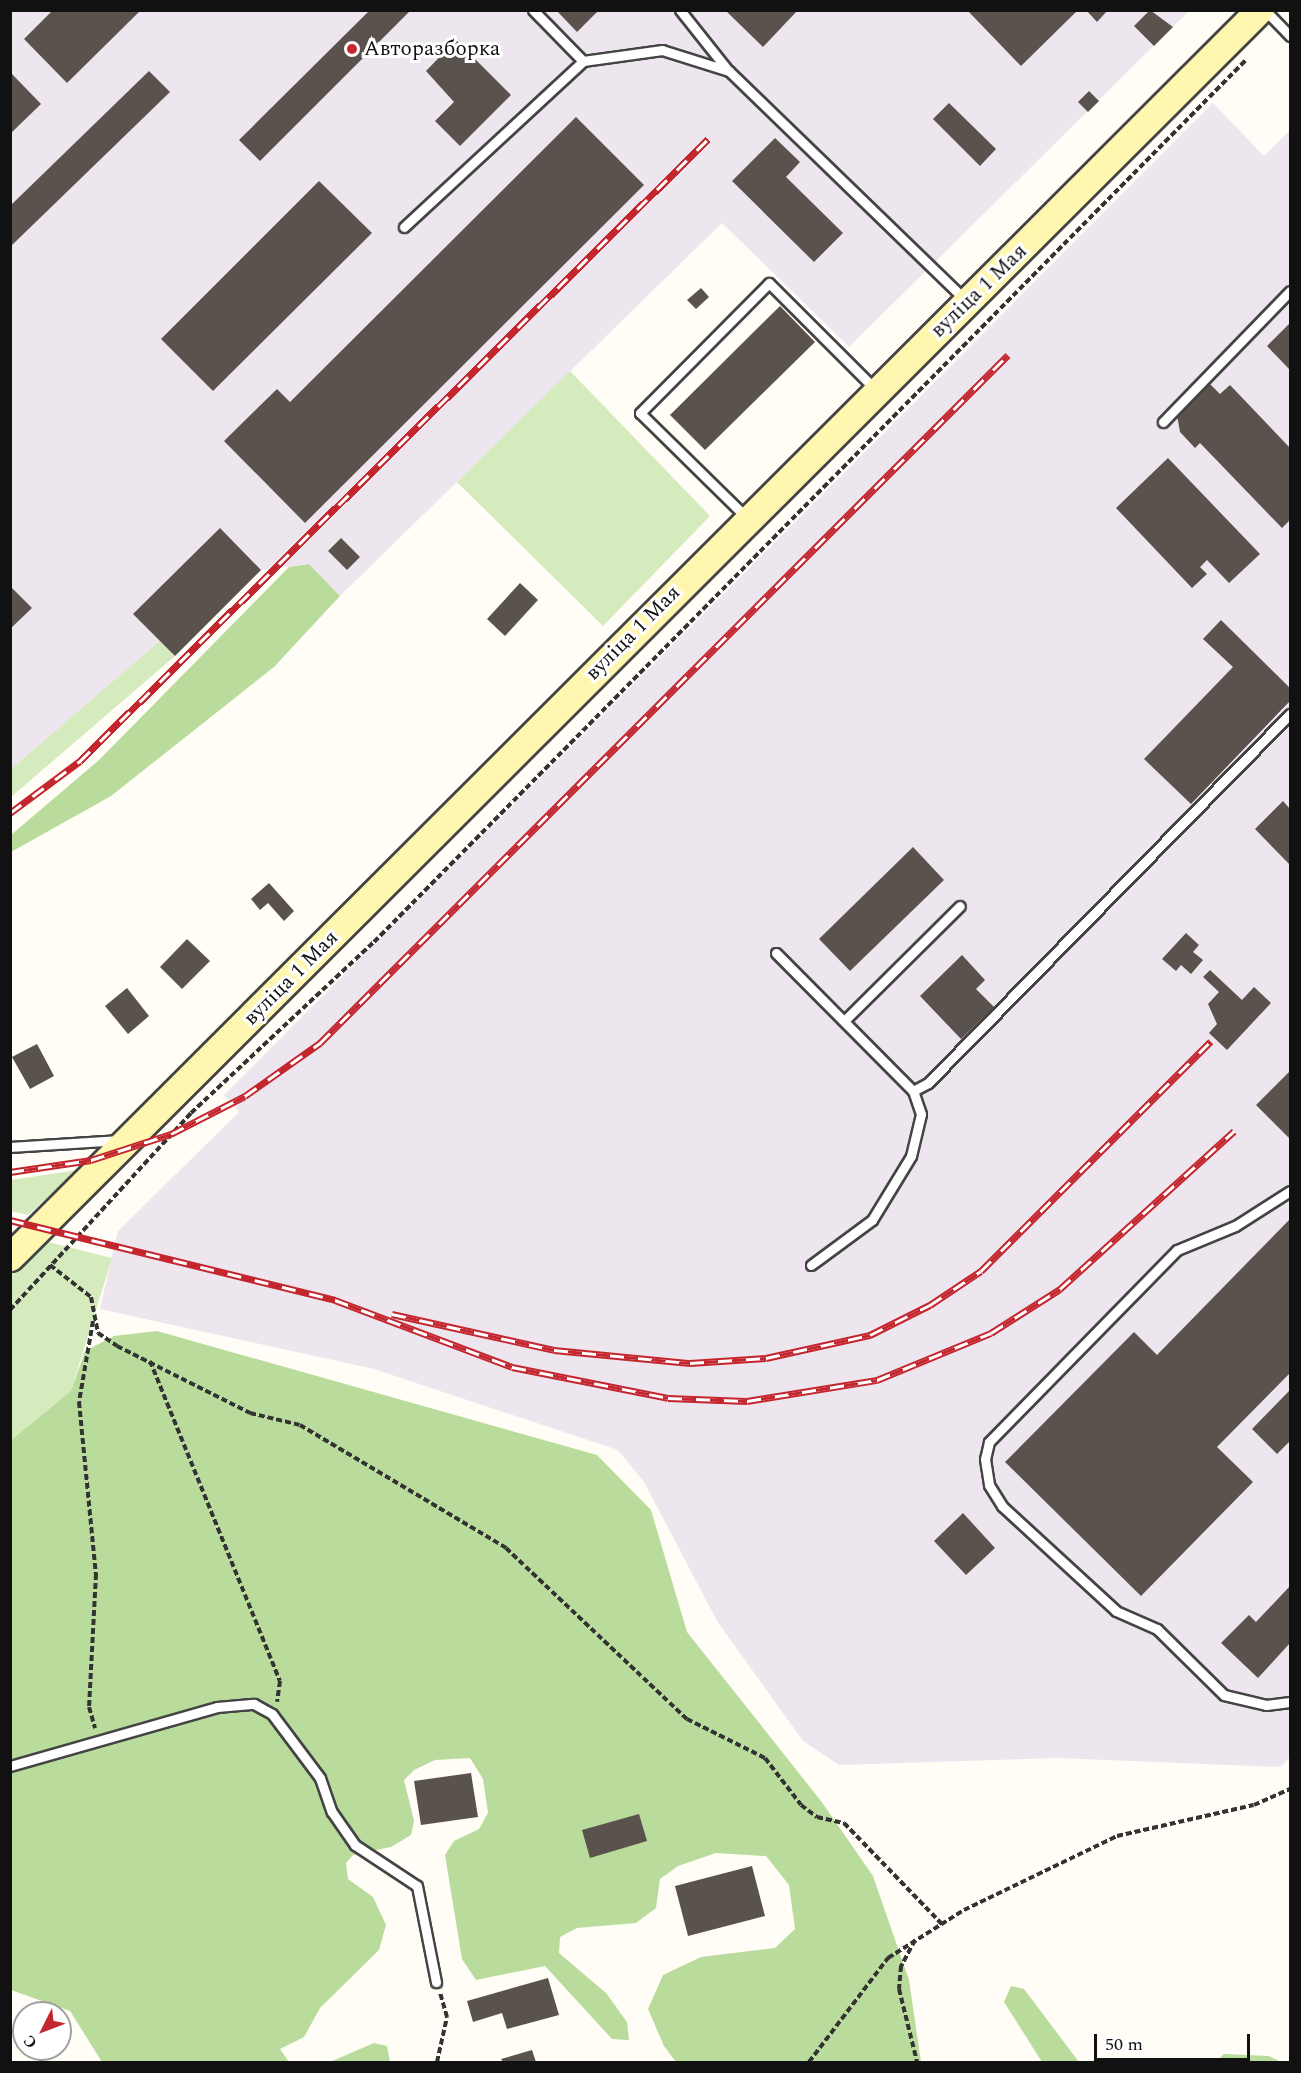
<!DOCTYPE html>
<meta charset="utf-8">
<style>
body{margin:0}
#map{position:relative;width:1301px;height:2073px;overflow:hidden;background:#fffdf5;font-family:Spectral,serif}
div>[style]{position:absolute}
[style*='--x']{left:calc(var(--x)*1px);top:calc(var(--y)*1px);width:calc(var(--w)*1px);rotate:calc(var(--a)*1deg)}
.industrial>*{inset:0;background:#eee6ef}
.green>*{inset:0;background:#d5ebbd}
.forest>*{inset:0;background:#b9dc9c}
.building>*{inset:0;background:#5a524d}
.path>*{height:4px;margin-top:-2px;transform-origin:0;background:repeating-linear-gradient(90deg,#333 0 6px,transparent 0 9px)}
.roads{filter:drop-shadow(2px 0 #444) drop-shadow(-2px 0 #444) drop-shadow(0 2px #444) drop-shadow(0 -2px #444)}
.lane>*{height:9px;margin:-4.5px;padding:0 4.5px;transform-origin:4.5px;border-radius:4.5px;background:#fff}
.secondary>*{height:27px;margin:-13.5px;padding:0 13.5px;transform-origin:13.5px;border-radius:13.5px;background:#fff6b0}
.rail>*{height:7px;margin-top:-3.5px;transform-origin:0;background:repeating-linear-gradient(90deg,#fff 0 14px,#c4262e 0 28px);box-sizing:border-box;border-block:2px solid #c4262e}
.dots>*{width:16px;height:16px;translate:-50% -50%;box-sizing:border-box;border:3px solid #fff;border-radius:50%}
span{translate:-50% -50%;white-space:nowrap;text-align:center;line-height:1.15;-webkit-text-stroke:6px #fff;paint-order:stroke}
.poi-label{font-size:21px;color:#111}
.left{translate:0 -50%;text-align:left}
.street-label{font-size:21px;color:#111}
.frame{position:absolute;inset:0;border:12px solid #111;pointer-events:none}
.north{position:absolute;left:12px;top:2001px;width:60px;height:60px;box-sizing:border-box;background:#fff;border:2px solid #a0a0a0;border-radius:50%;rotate:228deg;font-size:16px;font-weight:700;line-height:24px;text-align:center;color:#111}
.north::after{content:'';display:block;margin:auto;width:21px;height:27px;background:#c4262e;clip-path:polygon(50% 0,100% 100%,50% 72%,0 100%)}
.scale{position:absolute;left:1094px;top:2034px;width:156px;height:27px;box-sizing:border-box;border:3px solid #111;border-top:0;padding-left:8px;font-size:18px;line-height:21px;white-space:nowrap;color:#111;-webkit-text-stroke:4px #fff;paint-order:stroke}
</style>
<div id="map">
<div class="industrial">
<i style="clip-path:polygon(11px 11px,1189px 11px,849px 347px,722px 223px,340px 596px,309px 564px,261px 570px,175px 656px,160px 642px,11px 769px)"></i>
<i style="clip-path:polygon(1213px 103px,1264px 156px,1290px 130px,1290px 1757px,1281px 1767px,1057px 1758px,839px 1765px,803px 1741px,717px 1621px,644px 1482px,618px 1450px,374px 1369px,100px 1309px,114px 1247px,118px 1231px,239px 1112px,224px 1095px)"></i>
</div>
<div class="green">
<i style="clip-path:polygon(570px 371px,710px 516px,603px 626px,457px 482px)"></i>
<i style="clip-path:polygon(160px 641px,175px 656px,11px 797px,11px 769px)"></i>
<i style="clip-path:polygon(78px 1170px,28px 1215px,11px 1211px,11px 1180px)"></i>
<i style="clip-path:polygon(44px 1241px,112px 1258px,71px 1391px,11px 1440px,11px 1275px)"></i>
</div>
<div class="forest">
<i style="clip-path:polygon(309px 564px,340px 596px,274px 667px,111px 796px,11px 852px,11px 835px,99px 760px,289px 567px)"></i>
<i style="clip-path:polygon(157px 1331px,597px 1455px,651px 1510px,687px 1632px,821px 1801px,873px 1876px,909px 1980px,921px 2062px,676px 2062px,664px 2046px,648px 2009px,663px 1975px,701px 1957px,775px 1948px,795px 1929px,789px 1885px,766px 1856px,716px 1853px,678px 1866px,660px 1879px,656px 1908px,636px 1923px,577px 1928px,560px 1937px,559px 1953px,606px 1993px,627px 2022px,629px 2040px,612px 2039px,545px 1966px,476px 1980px,462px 1959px,445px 1855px,454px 1841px,479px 1829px,488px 1813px,483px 1779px,470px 1758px,435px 1760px,414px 1770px,404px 1780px,414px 1821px,411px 1835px,391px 1847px,353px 1855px,346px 1863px,348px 1879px,373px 1897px,386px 1925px,379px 1950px,320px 2008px,304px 2037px,280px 2049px,289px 2062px,102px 2062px,70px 2011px,11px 1990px,11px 1440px,71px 1391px,85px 1351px,114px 1336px)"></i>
<i style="clip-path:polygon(1011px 1986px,1024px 1989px,1079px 2062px,1042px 2062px,1004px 2002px)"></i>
<i style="clip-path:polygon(374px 2043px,387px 2046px,390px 2062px,330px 2062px)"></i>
<i style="clip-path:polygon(1224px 2054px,1269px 2056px,1281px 2062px,1215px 2062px)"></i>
</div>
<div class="building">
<i style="clip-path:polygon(53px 10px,141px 10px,67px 83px,24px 39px)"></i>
<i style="clip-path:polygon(370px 10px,411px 10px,260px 161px,239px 140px)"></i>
<i style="clip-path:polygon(556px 10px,599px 10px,577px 32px)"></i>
<i style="clip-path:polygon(725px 10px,798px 10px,763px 47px)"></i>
<i style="clip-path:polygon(967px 10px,1078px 10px,1021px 66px)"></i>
<i style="clip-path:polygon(1086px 10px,1108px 10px,1097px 22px)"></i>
<i style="clip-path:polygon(1150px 10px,1173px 27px,1154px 46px,1134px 26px)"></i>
<i style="clip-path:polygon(456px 40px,511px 95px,460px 146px,435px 121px,454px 102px,426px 71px)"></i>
<i style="clip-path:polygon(149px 71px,170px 92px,10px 247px,10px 206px)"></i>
<i style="clip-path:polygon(10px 72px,41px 104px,10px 134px)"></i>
<i style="clip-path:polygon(1089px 91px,1099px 101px,1088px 112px,1078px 102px)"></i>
<i style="clip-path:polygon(949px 103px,996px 149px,980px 166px,933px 119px)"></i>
<i style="clip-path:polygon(576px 117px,644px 185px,305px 523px,224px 441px,277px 389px,290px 402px)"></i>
<i style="clip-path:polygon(775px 138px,800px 162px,786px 177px,843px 233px,814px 262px,732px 181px)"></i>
<i style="clip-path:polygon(319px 181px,372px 233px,213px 391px,161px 339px)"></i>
<i style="clip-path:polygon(701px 288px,709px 297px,696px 309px,687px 300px)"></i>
<i style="clip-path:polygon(780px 306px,815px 342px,705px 450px,670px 415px)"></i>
<i style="clip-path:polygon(1290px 323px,1290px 370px,1267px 346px)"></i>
<i style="clip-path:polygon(1209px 383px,1220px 394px,1230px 385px,1290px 448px,1290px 520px,1282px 528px,1200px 443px,1195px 448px,1180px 432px,1177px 415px)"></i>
<i style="clip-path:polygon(1168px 458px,1260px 554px,1229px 583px,1207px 560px,1200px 567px,1207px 574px,1192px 588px,1116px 508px)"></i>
<i style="clip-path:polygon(220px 528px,261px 570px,175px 656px,133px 614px)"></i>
<i style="clip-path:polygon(341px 538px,360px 557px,347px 570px,328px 551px)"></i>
<i style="clip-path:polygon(520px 583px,538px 600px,505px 636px,487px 619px)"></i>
<i style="clip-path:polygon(10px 586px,32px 608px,10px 629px)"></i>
<i style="clip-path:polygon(1221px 620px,1290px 688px,1290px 701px,1191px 804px,1144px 759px,1233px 667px,1203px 639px)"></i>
<i style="clip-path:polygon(1283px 801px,1290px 809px,1290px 865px,1255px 829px)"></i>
<i style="clip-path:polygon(913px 847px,944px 880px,850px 971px,819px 939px)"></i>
<i style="clip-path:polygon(269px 883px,294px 911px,284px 921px,268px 903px,260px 910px,251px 899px)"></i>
<i style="clip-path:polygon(1186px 933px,1199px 945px,1193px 952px,1203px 960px,1191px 974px,1181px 965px,1176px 971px,1162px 959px)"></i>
<i style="clip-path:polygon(187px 939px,210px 961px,182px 989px,160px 967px)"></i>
<i style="clip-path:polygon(962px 955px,985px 980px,976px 989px,994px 1007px,961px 1039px,920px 996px)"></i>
<i style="clip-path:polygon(1210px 970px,1242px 1000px,1254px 987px,1271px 1003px,1227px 1050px,1209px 1033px,1217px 1024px,1208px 1004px,1219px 992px,1203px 977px)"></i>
<i style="clip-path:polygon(127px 988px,149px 1016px,128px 1034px,105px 1006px)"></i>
<i style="clip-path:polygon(37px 1044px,54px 1076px,30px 1089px,12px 1057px)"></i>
<i style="clip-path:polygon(1289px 1072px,1290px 1073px,1290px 1139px,1256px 1105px)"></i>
<i style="clip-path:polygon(1290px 1219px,1290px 1373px,1217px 1447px,1253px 1482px,1141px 1596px,1005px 1462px,1134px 1332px,1157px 1355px)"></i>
<i style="clip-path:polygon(1290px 1390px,1290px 1441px,1277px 1454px,1252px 1429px)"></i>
<i style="clip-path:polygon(963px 1513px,995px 1548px,966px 1575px,934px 1541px)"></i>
<i style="clip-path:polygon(1290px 1586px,1290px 1643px,1258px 1678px,1221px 1643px,1249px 1615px,1256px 1622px)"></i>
<i style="clip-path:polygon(471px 1773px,478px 1817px,421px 1825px,414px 1781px)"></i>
<i style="clip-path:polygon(639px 1814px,647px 1841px,590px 1858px,582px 1830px)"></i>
<i style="clip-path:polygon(752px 1866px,765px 1916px,688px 1936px,675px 1886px)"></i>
<i style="clip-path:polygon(548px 1978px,559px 2015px,507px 2029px,502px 2013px,473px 2022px,467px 2001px)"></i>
<i style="clip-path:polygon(532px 2050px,536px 2062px,503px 2062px,501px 2059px)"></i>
</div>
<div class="path">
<i style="--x:50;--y:1265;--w:52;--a:38"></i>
<i style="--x:91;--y:1297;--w:37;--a:79"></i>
<i style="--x:98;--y:1333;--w:23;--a:34"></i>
<i style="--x:117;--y:1346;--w:149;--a:26.7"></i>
<i style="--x:250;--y:1413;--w:51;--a:13.5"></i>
<i style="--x:300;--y:1425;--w:240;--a:30.8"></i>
<i style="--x:506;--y:1548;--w:249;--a:43.4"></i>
<i style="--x:687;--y:1719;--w:87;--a:26.6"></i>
<i style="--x:765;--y:1758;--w:59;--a:52.5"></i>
<i style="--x:801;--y:1805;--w:20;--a:37"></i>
<i style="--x:817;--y:1817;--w:28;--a:13"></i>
<i style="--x:844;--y:1823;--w:141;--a:45.9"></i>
<i style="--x:10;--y:1310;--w:268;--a:-47.4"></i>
<i style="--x:191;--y:1113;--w:250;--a:-43.1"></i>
<i style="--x:374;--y:942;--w:1242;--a:-45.33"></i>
<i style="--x:93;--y:1321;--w:82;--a:99.8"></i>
<i style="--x:79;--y:1402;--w:173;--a:84.4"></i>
<i style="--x:96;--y:1574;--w:133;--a:93"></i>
<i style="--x:89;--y:1707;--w:22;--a:74"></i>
<i style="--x:150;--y:1361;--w:345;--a:67.9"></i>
<i style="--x:280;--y:1681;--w:21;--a:98"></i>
<i style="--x:915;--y:1940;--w:30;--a:118"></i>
<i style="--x:901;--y:1966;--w:23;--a:95"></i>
<i style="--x:899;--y:1989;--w:75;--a:76.1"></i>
<i style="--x:437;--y:2062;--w:46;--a:-77.5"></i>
<i style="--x:447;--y:2017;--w:25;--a:-106"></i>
<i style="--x:809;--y:2062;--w:131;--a:-52.8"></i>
<i style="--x:888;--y:1958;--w:90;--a:-32.3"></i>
<i style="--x:964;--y:1910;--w:170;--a:-25.8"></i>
<i style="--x:1117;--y:1836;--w:140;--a:-12.8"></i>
<i style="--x:1254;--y:1805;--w:39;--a:-24"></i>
</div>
<div class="roads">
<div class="lane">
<i style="--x:533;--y:10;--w:71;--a:45.6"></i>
<i style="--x:680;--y:10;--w:75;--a:51.5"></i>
<i style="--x:1265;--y:10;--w:36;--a:46"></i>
<i style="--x:404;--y:227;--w:244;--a:-42.8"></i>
<i style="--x:583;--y:61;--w:80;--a:-7.9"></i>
<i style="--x:662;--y:50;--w:70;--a:17.4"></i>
<i style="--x:729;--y:71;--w:329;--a:44.1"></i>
<i style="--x:1163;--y:422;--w:182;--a:-45.9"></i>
<i style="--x:747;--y:518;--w:150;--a:-135.5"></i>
<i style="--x:640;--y:413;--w:183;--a:-45.2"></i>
<i style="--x:769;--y:283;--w:150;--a:45"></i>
<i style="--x:776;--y:953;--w:194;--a:45.2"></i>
<i style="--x:913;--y:1091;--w:17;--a:-28"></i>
<i style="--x:928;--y:1083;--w:517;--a:-45.55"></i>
<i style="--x:844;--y:1021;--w:163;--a:-44.8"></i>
<i style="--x:10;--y:1147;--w:110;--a:-3.6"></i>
<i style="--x:1290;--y:1191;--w:65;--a:147.5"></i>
<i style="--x:1235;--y:1226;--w:63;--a:157.5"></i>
<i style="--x:1177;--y:1250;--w:269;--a:134.4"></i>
<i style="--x:989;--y:1442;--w:17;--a:103"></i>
<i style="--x:985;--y:1459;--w:26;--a:81"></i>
<i style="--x:989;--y:1485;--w:25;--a:58"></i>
<i style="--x:1002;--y:1506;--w:155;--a:42.6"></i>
<i style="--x:1116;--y:1611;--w:45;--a:23.7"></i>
<i style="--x:1157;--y:1629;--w:94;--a:44.6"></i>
<i style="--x:1224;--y:1695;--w:43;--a:13.4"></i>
<i style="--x:1266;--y:1705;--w:24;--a:-7"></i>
<i style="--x:811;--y:1265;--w:76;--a:-36.4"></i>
<i style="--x:872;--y:1220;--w:75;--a:-58.6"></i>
<i style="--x:911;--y:1156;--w:43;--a:-76.6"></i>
<i style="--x:921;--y:1114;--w:24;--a:-109"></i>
<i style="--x:10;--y:1766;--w:215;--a:-15.9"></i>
<i style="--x:217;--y:1707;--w:37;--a:-5"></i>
<i style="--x:254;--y:1704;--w:21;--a:29"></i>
<i style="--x:272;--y:1714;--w:80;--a:53.1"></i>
<i style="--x:320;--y:1778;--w:36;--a:71"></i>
<i style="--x:332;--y:1812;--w:40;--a:55.1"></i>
<i style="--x:355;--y:1845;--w:74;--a:33.5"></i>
<i style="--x:417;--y:1886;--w:98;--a:78.8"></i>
</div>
<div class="secondary">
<i style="--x:10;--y:1257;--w:1765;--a:-44.95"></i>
</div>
</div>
<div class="rail">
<i style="--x:10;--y:813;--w:87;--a:-36.6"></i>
<i style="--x:80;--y:761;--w:884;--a:-44.72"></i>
<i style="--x:10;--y:1172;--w:82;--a:-8.4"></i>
<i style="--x:91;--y:1160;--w:84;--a:-18"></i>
<i style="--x:171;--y:1134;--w:83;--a:-27.2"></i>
<i style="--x:245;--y:1096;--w:92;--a:-35.2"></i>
<i style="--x:320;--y:1043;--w:973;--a:-45"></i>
<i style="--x:10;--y:1220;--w:335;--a:13.8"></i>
<i style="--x:335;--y:1300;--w:189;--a:20.7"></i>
<i style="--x:512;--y:1367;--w:159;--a:11.2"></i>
<i style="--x:668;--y:1398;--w:79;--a:2.2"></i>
<i style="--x:747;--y:1401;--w:132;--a:-9.2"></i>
<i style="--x:877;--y:1380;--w:123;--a:-22.4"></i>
<i style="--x:991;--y:1333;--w:82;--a:-32.5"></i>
<i style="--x:1060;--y:1289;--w:235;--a:-42.2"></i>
<i style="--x:392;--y:1314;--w:166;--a:12.5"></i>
<i style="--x:554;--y:1350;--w:137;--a:5.5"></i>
<i style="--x:690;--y:1363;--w:76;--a:-3.8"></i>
<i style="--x:766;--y:1358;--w:107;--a:-12.5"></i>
<i style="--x:870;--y:1335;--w:67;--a:-26.6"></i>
<i style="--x:930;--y:1305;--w:61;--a:-33.7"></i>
<i style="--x:981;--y:1271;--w:325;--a:-45"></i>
</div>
<div class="dots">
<i style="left:352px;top:49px;background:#c4262e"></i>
</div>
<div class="poi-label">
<span class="left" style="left:364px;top:49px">Авторазборка</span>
</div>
<div class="street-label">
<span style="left:979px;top:291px;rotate:-44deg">вуліца 1 Мая</span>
<span style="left:633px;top:633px;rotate:-45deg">вуліца 1 Мая</span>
<span style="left:291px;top:978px;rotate:-45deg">вуліца 1 Мая</span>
</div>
<div class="frame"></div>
<div class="north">С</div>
<div class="scale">50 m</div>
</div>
